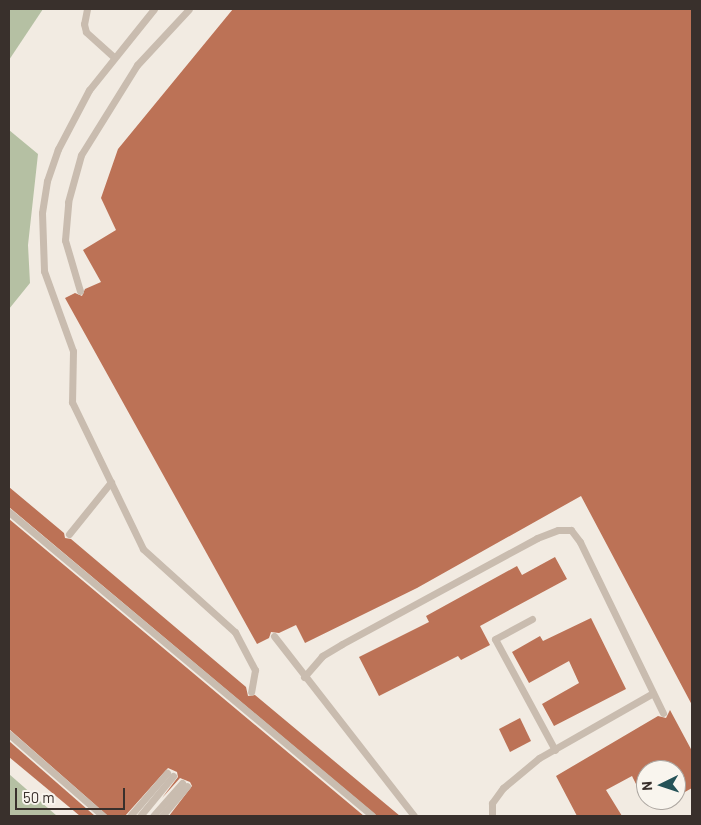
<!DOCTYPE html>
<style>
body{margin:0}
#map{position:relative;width:701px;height:825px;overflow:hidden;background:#f2ebe2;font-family:Barlow,sans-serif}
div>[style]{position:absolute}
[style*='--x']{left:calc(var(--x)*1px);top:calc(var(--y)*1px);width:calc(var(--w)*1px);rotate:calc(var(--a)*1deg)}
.green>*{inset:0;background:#b5c0a3}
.building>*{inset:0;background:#bc7256}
.lane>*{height:7px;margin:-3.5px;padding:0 3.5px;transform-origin:3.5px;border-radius:3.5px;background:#c9bcaf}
span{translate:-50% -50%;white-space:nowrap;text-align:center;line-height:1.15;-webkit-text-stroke:4px #f9f5ee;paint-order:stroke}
.frame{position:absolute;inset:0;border:10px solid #39302c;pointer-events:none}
.north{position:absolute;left:636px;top:760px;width:50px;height:50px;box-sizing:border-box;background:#f9f5ee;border:1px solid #aca6a0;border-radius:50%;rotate:266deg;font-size:14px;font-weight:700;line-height:20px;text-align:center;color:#39302c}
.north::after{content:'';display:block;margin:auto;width:18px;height:22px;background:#255257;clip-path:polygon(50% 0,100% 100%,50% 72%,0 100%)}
.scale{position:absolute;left:15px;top:788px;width:110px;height:22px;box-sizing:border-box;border:2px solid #39302c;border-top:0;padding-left:6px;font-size:15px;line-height:18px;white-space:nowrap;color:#39302c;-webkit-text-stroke:4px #f9f5ee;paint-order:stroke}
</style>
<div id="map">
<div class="green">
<i style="clip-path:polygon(9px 9px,43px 9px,9px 60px)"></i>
<i style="clip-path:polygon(9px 130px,38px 154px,28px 245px,30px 283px,9px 309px)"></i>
<i style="clip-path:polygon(9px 774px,57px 816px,9px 816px)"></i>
</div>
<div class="building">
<i style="clip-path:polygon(233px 9px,692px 9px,692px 705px,581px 496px,417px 588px,305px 643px,296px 625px,279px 633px,271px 632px,269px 638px,257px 644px,65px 298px,75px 293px,82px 296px,85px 289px,101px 282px,83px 250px,116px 230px,101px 198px,118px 149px)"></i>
<i style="clip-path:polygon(9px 487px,64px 533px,65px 538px,71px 539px,246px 687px,248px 696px,255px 695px,400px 816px,377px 816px,9px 507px)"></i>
<i style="clip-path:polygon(9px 519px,364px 816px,169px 816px,192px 786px,190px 782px,180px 778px,162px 798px,178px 777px,177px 772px,168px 768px,125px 816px,108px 816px,9px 729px)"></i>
<i style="clip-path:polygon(555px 557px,567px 579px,480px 626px,490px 645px,461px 660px,458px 656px,379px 696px,359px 657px,429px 622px,426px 616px,517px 566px,522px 575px)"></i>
<i style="clip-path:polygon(591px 618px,626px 689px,554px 726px,542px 704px,579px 683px,569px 661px,529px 683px,512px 652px,540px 636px,543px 641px)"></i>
<i style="clip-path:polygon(670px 710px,692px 751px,692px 788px,676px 797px,676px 770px,646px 770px,646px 784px,638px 788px,632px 776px,606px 790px,622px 816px,577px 816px,556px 776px,658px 716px,666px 718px)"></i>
<i style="clip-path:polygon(520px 718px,531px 741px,510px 752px,499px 729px)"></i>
<i style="clip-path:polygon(9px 741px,95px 816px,80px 816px,9px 757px)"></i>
</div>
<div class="lane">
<i style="--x:87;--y:9;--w:15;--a:101"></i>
<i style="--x:84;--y:24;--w:8;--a:76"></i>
<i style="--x:86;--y:32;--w:36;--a:42"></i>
<i style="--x:154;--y:9;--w:104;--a:128.7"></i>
<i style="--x:89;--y:90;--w:67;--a:117.7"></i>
<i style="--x:58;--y:149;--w:34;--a:109"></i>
<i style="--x:47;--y:181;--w:32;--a:99"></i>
<i style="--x:42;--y:213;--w:58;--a:88"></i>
<i style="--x:44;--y:271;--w:85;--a:70.1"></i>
<i style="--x:73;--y:351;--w:51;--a:91.1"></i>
<i style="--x:72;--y:402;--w:163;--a:64.2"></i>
<i style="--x:143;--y:549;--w:124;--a:42.1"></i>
<i style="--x:235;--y:632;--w:43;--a:62.2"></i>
<i style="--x:255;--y:670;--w:22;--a:100"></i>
<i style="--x:80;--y:291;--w:53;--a:-106.4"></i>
<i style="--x:65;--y:240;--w:38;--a:-85"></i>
<i style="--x:68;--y:202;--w:49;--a:-74.5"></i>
<i style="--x:81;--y:155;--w:106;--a:-58.1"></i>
<i style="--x:137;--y:65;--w:76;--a:-47.1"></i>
<i style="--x:9;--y:512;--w:473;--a:39.9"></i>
<i style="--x:69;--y:534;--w:67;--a:-51.1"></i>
<i style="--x:532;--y:619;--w:42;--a:151.6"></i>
<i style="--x:495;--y:639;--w:126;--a:61.6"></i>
<i style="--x:274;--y:636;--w:228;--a:52.1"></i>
<i style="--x:304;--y:677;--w:28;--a:-49"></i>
<i style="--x:322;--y:656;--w:23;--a:-31"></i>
<i style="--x:342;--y:644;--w:222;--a:-28.5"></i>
<i style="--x:537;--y:538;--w:22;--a:-21"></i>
<i style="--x:558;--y:530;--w:13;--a:0"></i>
<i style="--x:571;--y:530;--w:15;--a:53"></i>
<i style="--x:580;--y:542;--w:190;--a:64.1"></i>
<i style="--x:9;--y:734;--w:125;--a:41.1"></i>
<i style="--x:130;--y:816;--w:57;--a:-49.3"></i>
<i style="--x:140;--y:816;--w:52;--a:-50.5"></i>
<i style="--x:153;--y:816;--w:44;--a:-48.7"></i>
<i style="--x:162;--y:816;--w:39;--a:-50"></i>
<i style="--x:492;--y:816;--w:13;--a:-90"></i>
<i style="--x:492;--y:803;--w:19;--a:-54"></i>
<i style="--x:503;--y:788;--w:47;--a:-39.8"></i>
<i style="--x:539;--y:758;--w:131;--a:-29.7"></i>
</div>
<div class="frame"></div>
<div class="north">N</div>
<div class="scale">50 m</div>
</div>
